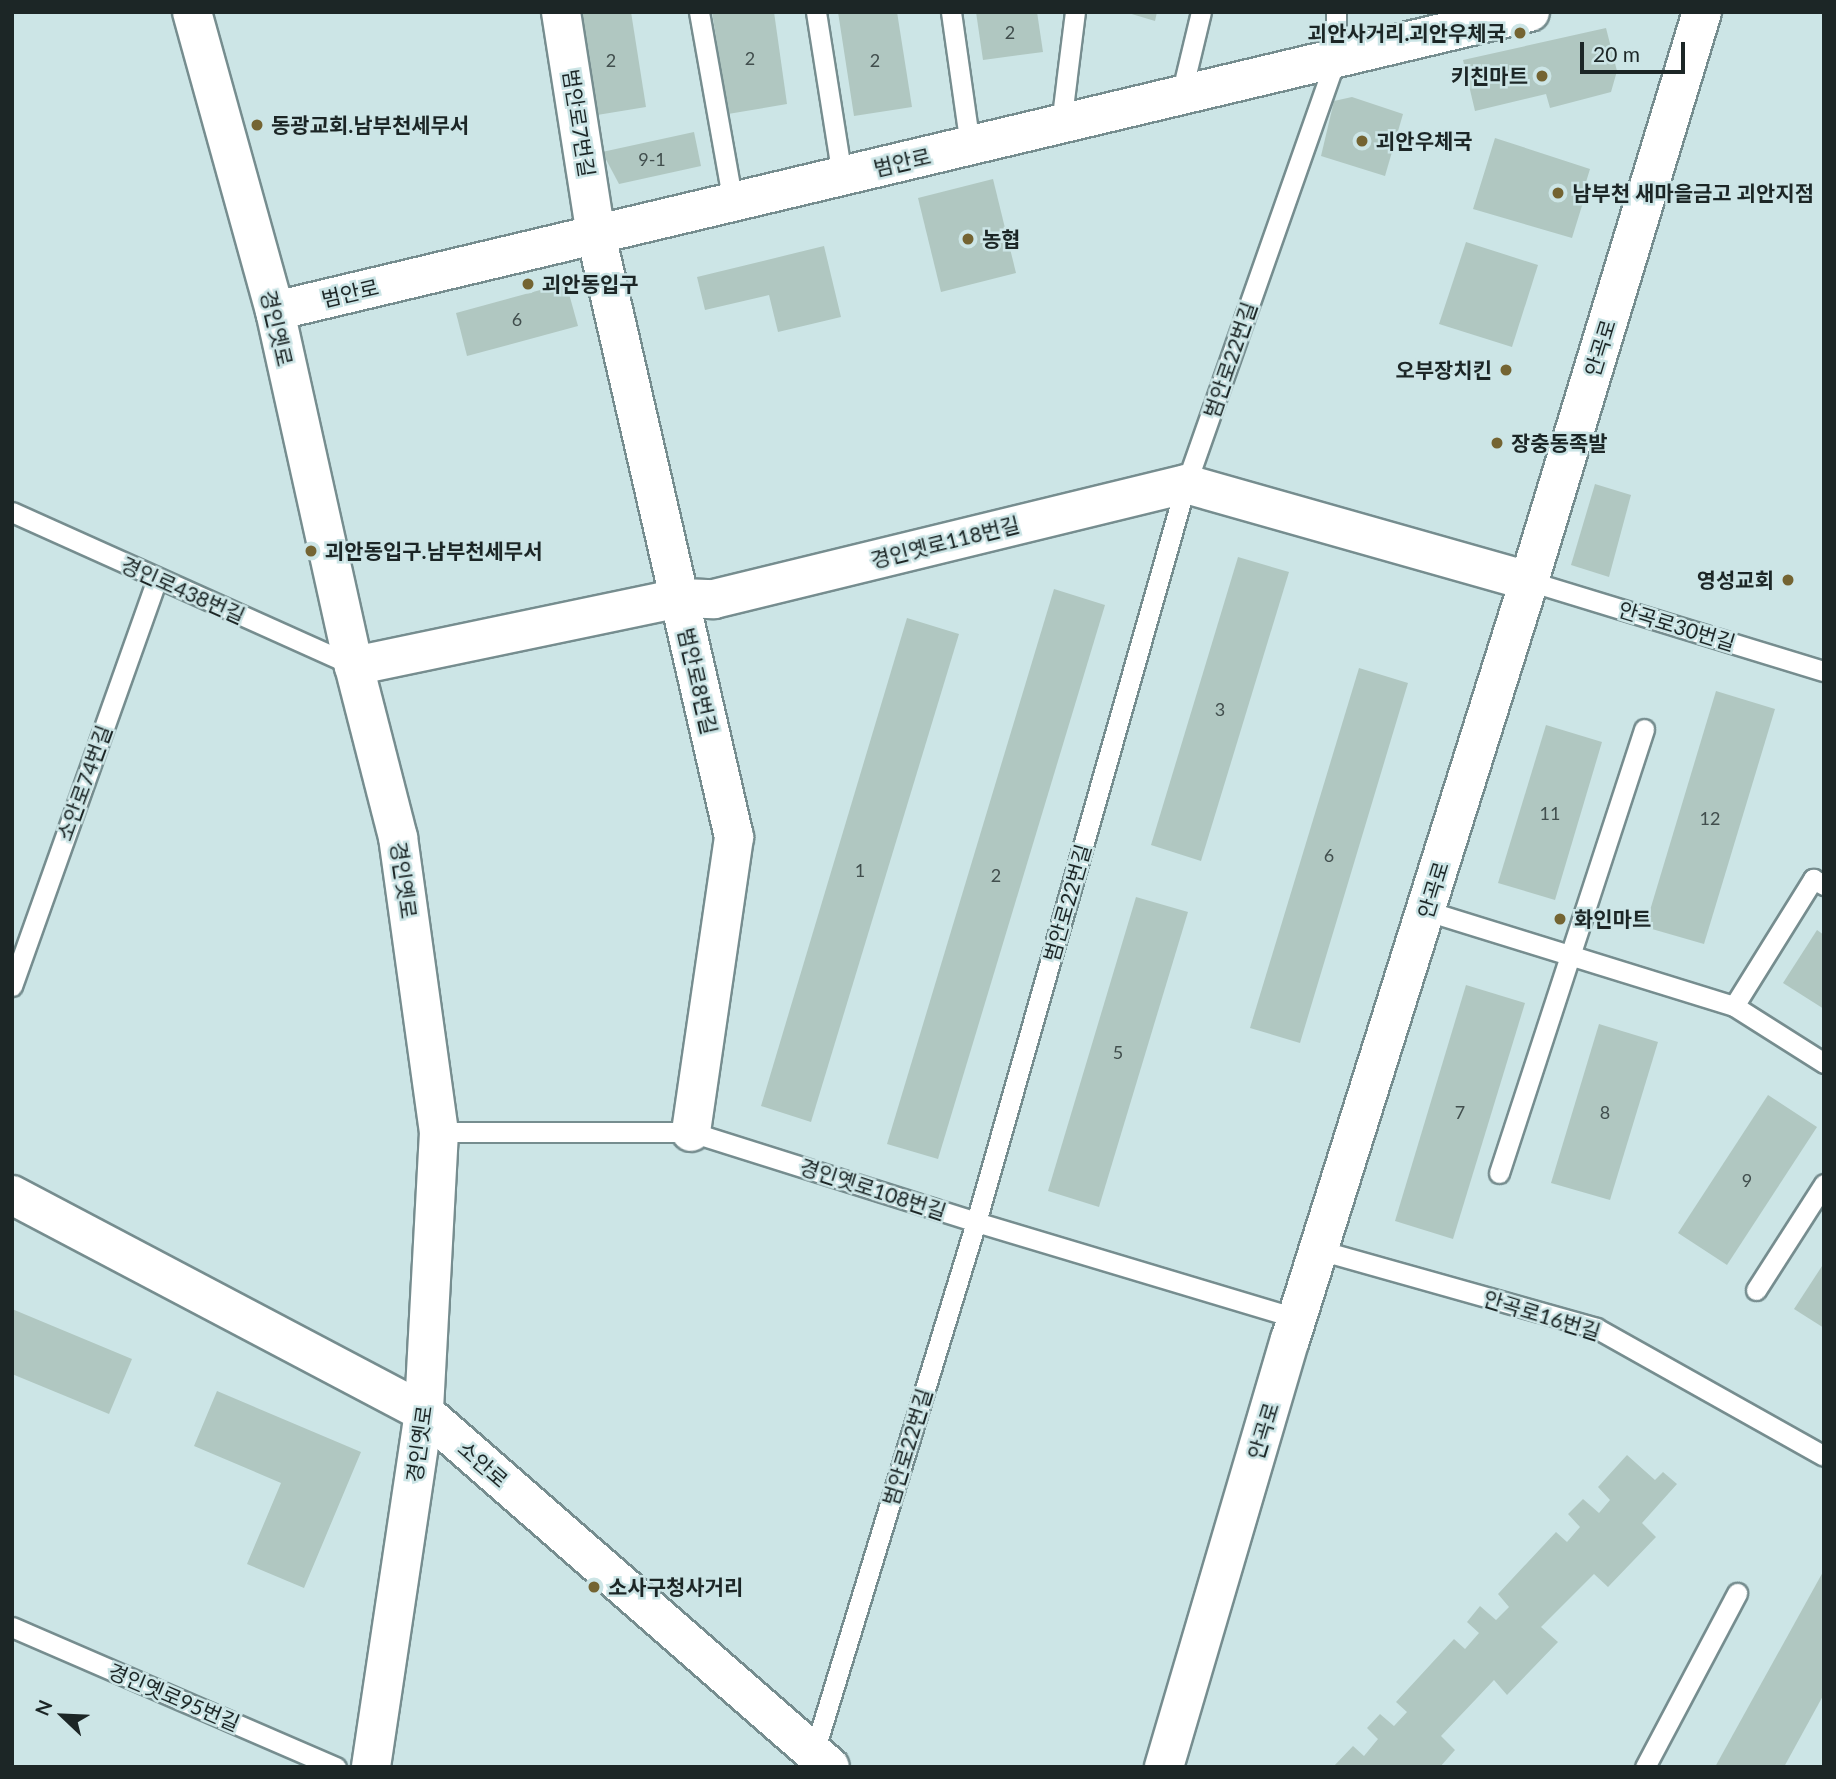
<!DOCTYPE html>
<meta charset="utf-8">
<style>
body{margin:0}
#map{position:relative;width:1836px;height:1779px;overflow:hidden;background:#cce5e6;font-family:Lato,"Noto Sans KR",sans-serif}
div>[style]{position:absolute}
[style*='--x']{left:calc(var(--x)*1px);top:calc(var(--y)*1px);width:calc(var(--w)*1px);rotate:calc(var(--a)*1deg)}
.building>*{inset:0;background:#b0c7c1}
.roads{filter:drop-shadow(2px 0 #768d8f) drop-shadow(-2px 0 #768d8f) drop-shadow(0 2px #768d8f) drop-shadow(0 -2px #768d8f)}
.lane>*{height:19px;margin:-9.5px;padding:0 9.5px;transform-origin:9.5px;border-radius:9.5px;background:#fff}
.street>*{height:38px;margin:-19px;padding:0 19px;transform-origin:19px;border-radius:19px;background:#fff}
.secondary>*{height:38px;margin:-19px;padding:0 19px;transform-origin:19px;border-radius:19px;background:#fff}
.dots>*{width:19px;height:19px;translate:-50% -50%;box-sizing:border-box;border:4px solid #cce5e6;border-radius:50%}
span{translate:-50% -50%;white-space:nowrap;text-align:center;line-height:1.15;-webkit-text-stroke:5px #cce5e6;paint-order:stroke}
.number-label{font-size:18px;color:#414e4d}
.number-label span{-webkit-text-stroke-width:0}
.poi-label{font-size:21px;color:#1c2626;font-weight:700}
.right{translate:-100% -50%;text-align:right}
.left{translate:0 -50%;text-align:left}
.street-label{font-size:21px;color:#1c2626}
.frame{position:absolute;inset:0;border:14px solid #1c2626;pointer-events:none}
.north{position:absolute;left:28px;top:1681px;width:70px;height:70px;-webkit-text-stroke:5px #cce5e6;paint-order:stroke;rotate:293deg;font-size:19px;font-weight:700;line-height:28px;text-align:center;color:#1c2626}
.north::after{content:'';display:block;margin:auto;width:24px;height:32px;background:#1c2626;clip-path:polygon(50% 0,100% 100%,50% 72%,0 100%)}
.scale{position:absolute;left:1580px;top:42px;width:105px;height:32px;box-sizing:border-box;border:4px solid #1c2626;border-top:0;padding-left:9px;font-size:21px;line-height:24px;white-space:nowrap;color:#1c2626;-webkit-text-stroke:5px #cce5e6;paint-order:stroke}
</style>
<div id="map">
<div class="building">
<i style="clip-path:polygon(575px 12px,631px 12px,646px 107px,591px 116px)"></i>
<i style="clip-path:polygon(712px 12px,774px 12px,787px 104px,728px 114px)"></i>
<i style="clip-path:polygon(838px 12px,897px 12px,912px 107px,854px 116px)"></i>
<i style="clip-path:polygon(976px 12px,1037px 12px,1043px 52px,983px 60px)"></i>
<i style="clip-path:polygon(1125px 12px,1157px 12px,1155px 21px)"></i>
<i style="clip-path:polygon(1606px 28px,1617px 71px,1611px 92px,1550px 108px,1546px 94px,1475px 111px,1463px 60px)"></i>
<i style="clip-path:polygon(1352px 97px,1403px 114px,1385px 176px,1321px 156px,1334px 101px)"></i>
<i style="clip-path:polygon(694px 132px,701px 166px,619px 184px,602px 152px)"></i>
<i style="clip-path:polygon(1495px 138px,1590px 169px,1586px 182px,1589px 183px,1572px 238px,1473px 209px)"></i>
<i style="clip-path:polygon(993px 179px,1016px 273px,941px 292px,918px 198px)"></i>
<i style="clip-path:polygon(1466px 242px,1538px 265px,1512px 347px,1439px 324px)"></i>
<i style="clip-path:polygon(824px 246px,841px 317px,778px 332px,769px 295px,705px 310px,697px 277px)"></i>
<i style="clip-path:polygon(566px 283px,578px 326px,467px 356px,456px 313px)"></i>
<i style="clip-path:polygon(1595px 484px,1631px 495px,1609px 577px,1571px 565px)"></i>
<i style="clip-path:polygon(1238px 557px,1289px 572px,1201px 861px,1151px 845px)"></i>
<i style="clip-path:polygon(1054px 589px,1105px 605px,938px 1159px,887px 1144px)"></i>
<i style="clip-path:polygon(907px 618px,959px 634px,811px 1122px,761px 1106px)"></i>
<i style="clip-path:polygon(1359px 668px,1408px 683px,1300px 1043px,1250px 1028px)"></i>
<i style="clip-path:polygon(1716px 691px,1775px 709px,1704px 944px,1645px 927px)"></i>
<i style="clip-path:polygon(1546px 725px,1602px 742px,1555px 900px,1498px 883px)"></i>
<i style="clip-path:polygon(1136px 897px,1188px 912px,1099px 1207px,1048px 1191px)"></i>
<i style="clip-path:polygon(1817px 930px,1824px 935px,1824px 1009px,1783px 983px)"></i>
<i style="clip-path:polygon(1466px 985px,1525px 1003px,1453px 1239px,1395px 1221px)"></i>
<i style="clip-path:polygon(1599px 1024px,1658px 1042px,1610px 1200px,1551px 1183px)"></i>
<i style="clip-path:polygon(1768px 1095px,1817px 1127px,1727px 1265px,1678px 1233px)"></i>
<i style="clip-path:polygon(1824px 1263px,1824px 1328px,1794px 1309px)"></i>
<i style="clip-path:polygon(12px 1309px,132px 1359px,109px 1414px,12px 1374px)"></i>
<i style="clip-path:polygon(217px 1391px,361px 1452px,304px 1588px,247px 1564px,281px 1483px,194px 1446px)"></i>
<i style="clip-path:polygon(1627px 1455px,1655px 1480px,1663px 1472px,1677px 1484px,1642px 1523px,1656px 1537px,1608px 1587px,1594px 1574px,1541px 1627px,1558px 1642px,1507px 1695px,1494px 1680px,1441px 1736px,1455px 1750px,1440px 1767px,1333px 1767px,1353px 1746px,1364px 1756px,1378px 1739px,1367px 1728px,1380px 1714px,1394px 1726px,1407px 1712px,1396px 1702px,1454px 1639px,1465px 1649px,1479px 1633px,1467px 1622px,1480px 1606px,1496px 1620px,1509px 1607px,1498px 1594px,1556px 1532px,1567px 1542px,1580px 1527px,1568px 1514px,1583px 1499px,1599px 1513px,1610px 1500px,1598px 1487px)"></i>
<i style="clip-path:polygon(1824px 1570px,1824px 1694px,1784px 1767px,1715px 1767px)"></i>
</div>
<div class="roads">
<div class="lane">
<i style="--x:699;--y:12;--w:193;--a:79.9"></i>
<i style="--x:816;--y:12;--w:166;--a:81"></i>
<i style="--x:951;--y:12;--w:135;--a:81.9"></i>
<i style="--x:1181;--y:95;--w:85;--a:-76.5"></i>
<i style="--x:1061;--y:124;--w:113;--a:-82.9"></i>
<i style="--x:12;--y:512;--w:375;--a:24.2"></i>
<i style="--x:1529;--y:581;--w:308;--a:17"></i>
<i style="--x:1427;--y:911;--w:321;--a:17.2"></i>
<i style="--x:1734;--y:1006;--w:107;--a:32.3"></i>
<i style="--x:12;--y:986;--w:432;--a:-70.4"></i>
<i style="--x:1734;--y:1006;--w:150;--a:-58.1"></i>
<i style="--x:1813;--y:879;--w:13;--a:29"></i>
<i style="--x:439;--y:1132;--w:252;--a:0"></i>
<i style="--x:691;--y:1132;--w:299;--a:17.5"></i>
<i style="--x:976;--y:1222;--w:335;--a:16.7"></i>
<i style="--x:1499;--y:1173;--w:467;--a:-71.9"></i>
<i style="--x:1319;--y:1250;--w:288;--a:15.7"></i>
<i style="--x:1596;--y:1328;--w:261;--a:29.3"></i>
<i style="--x:1756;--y:1290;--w:126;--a:-57.3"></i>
<i style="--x:12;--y:1627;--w:353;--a:23.4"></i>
<i style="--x:814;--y:1752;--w:554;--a:-73"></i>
<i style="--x:976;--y:1222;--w:767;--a:-74.12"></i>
<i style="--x:1186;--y:484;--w:452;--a:-70.6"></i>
<i style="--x:1336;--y:58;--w:46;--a:-90"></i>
<i style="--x:1645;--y:1767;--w:197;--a:-62.1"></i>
</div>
<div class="street">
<i style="--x:561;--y:12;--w:226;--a:81.1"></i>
<i style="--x:596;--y:235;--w:618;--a:77.09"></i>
<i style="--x:734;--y:837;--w:298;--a:98.3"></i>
<i style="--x:354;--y:666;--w:332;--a:-11.8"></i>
<i style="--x:679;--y:598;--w:35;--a:2"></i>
<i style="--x:714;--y:599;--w:486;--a:-13.7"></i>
<i style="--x:1186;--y:484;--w:356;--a:15.8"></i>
</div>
<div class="secondary">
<i style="--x:192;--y:12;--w:310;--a:74.5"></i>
<i style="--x:275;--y:311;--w:364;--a:77.5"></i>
<i style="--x:354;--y:666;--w:177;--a:75.6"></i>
<i style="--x:398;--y:837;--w:298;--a:82.1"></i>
<i style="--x:439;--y:1132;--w:280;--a:93.1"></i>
<i style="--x:424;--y:1412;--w:359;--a:98.5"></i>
<i style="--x:275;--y:311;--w:1290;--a:-13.4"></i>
<i style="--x:12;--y:1195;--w:466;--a:27.8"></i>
<i style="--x:424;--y:1412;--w:539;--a:41.17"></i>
<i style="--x:1164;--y:1767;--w:445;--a:-73.6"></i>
<i style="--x:1290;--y:1340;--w:796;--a:-72.52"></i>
<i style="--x:1529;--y:581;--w:595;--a:-73.09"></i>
</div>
</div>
<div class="dots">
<i style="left:1520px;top:33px;background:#746432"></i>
<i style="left:1542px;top:76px;background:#746432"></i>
<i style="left:257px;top:125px;background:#746432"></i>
<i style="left:1362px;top:141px;background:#746432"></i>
<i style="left:1558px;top:193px;background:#746432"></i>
<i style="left:968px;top:239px;background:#746432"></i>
<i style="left:528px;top:284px;background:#746432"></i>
<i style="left:1506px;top:370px;background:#746432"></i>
<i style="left:1497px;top:443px;background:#746432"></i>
<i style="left:311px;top:551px;background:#746432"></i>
<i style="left:1788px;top:580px;background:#746432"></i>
<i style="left:1560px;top:919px;background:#746432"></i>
<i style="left:594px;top:1587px;background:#746432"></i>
</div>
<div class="number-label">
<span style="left:1010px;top:32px">2</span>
<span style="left:750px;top:58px">2</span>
<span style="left:611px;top:60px">2</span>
<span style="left:875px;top:60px">2</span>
<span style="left:652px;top:159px">9-1</span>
<span style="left:517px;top:319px">6</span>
<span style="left:1220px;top:709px">3</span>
<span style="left:1550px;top:813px">11</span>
<span style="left:1710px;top:818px">12</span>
<span style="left:1329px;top:855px">6</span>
<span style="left:860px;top:870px">1</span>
<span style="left:996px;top:875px">2</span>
<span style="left:1118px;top:1052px">5</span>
<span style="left:1460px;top:1112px">7</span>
<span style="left:1605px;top:1112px">8</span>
<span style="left:1747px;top:1180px">9</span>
</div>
<div class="poi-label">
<span class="right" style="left:1506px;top:33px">괴안사거리.괴안우체국</span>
<span class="right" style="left:1528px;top:76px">키친마트</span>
<span class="left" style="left:271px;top:125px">동광교회.남부천세무서</span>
<span class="left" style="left:1376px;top:141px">괴안우체국</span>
<span class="left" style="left:1572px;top:193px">남부천 새마을금고 괴안지점</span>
<span class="left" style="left:982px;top:239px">농협</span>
<span class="left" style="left:542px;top:284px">괴안동입구</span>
<span class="right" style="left:1492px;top:370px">오부장치킨</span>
<span class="left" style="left:1511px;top:443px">장충동족발</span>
<span class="left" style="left:325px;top:551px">괴안동입구.남부천세무서</span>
<span class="right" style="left:1774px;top:580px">영성교회</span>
<span class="left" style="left:1574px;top:919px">화인마트</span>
<span class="left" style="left:608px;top:1587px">소사구청사거리</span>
</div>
<div class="street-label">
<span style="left:579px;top:123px;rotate:81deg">범안로7번길</span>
<span style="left:902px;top:162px;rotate:-13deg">범안로</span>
<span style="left:350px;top:293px;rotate:-13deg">범안로</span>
<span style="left:277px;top:328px;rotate:77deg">경인옛로</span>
<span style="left:1600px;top:348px;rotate:-73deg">안곡로</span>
<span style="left:1230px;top:360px;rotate:-71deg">범안로22번길</span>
<span style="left:945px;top:542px;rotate:-14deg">경인옛로118번길</span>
<span style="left:183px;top:590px;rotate:24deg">경인로438번길</span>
<span style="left:1677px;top:626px;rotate:17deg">안곡로30번길</span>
<span style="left:698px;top:681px;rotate:77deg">범안로8번길</span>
<span style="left:84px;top:783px;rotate:-70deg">소안로74번길</span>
<span style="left:404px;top:880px;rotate:82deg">경인옛로</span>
<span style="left:1433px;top:890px;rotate:-73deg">안곡로</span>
<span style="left:1067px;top:903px;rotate:-74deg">범안로22번길</span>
<span style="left:873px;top:1189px;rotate:18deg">경인옛로108번길</span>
<span style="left:1542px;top:1315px;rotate:17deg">안곡로16번길</span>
<span style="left:1263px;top:1431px;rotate:-73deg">안곡로</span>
<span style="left:419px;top:1444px;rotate:-82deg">경인옛로</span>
<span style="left:907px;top:1447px;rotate:-73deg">범안로22번길</span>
<span style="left:483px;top:1464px;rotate:41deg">소안로</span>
<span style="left:174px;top:1697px;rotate:23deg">경인옛로95번길</span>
</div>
<div class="frame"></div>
<div class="north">N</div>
<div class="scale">20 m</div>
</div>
